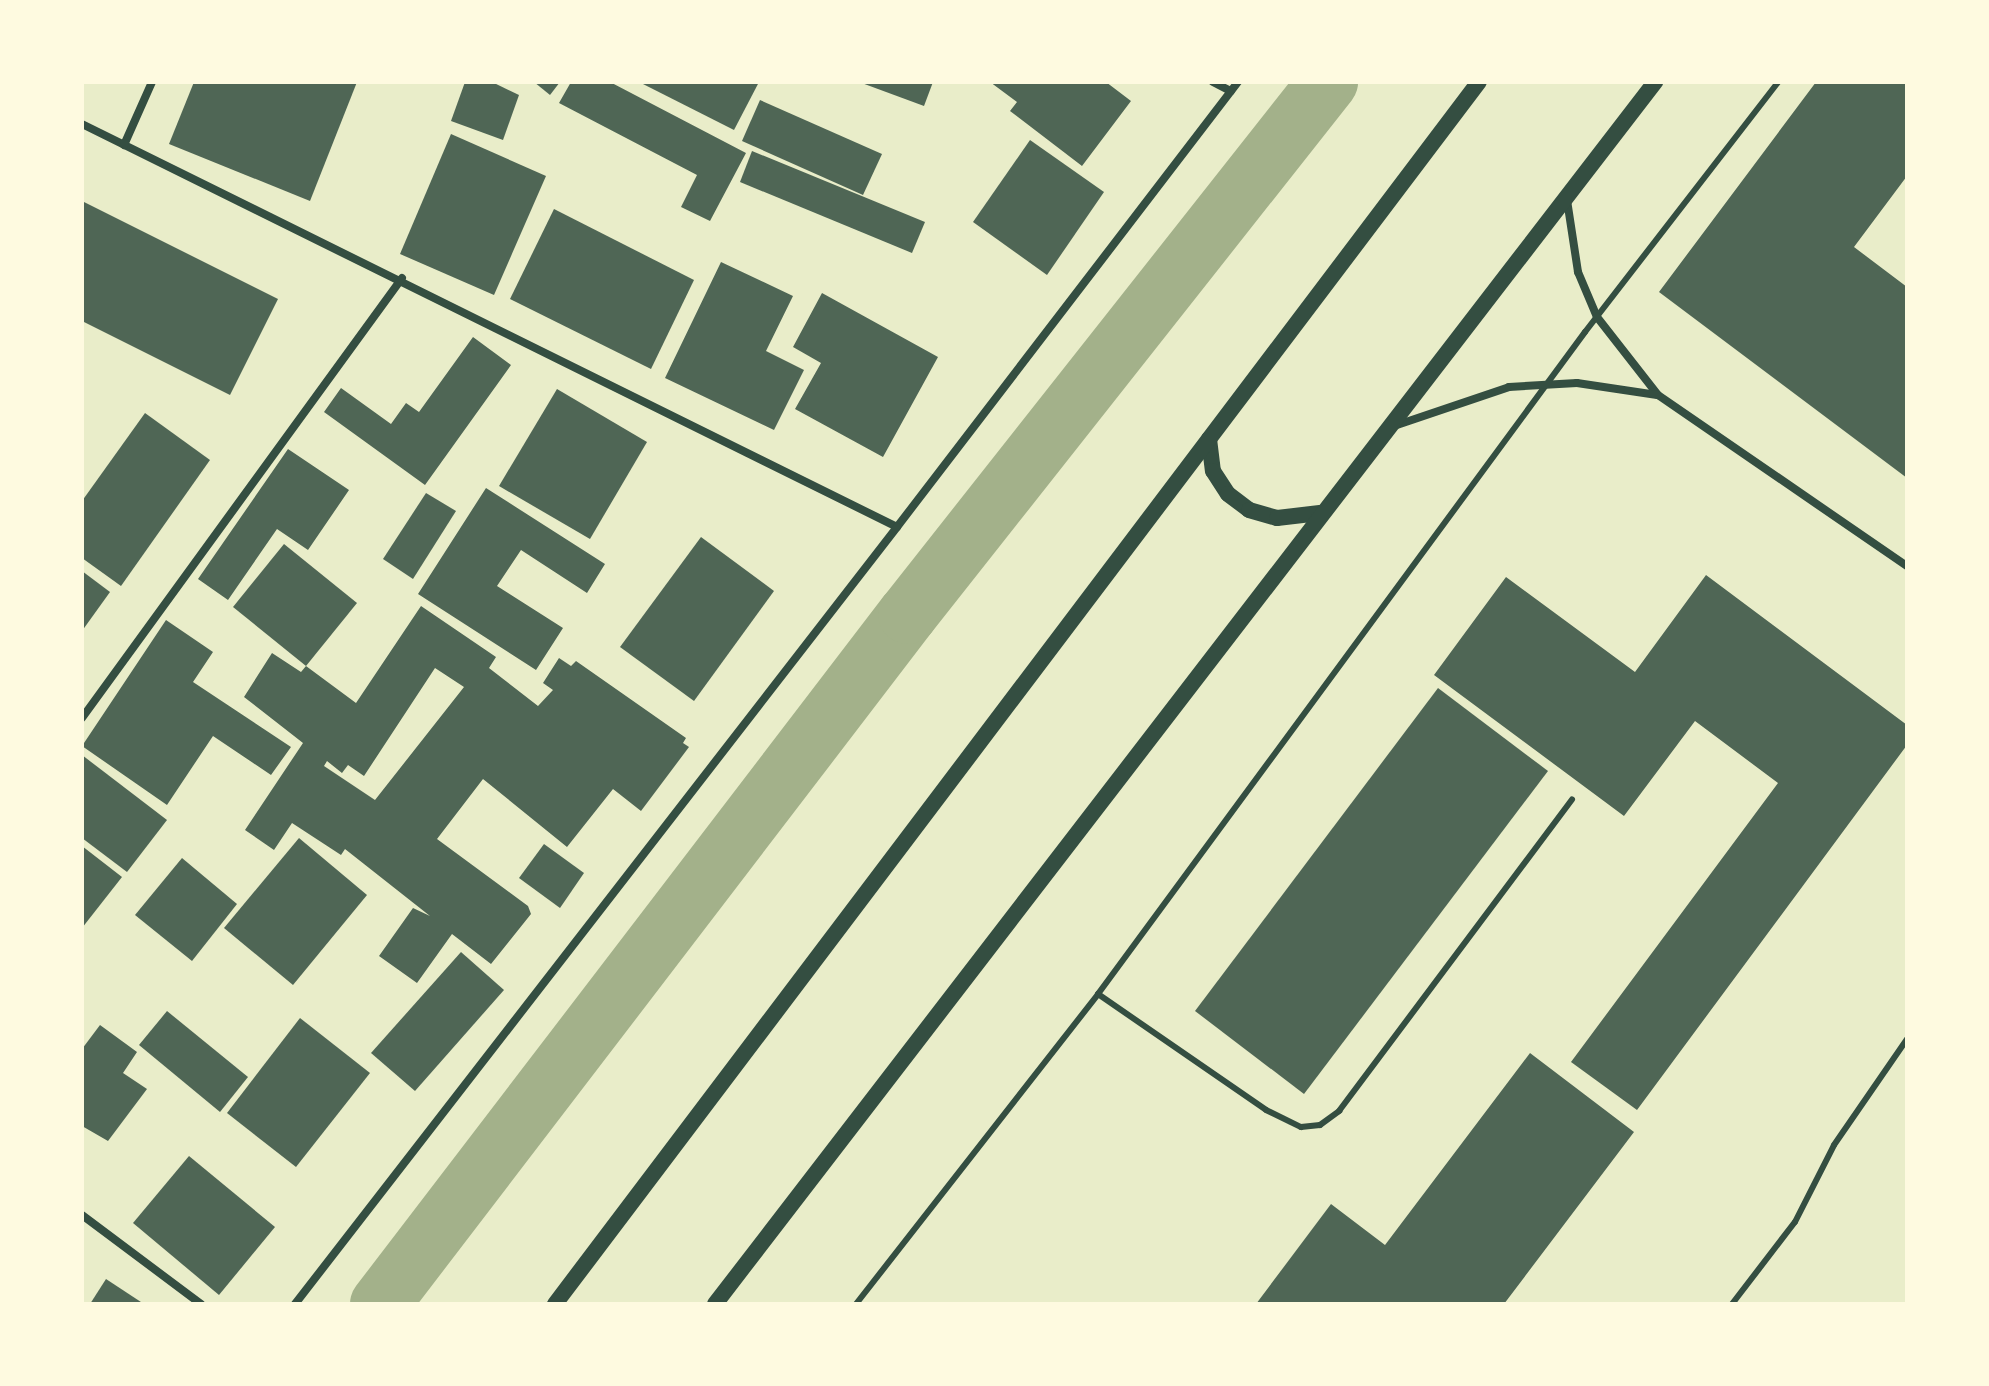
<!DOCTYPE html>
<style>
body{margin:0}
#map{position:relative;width:1989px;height:1386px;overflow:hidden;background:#e9edc9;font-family:"Golos Text",sans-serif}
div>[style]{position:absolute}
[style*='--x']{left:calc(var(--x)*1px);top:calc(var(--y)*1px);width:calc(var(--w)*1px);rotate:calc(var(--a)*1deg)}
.canal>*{height:60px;margin:-30px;padding:0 30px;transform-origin:30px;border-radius:30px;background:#a3b18a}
.building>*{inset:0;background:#4f6655}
.service>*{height:6px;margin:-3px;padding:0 3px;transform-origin:3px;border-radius:3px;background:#344e41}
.minor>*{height:8px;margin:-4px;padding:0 4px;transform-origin:4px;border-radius:4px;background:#344e41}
.secondary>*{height:16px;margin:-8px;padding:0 8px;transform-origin:8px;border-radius:8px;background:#344e41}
span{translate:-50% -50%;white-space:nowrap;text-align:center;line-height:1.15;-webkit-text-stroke:6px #fefae0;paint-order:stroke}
.frame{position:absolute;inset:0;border:84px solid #fefae0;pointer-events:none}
</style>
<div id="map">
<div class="canal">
<i style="--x:380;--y:1304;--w:869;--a:-52.58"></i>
<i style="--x:908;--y:614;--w:678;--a:-51.71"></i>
</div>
<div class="building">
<i style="clip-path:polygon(194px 82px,357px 82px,310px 201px,169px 144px)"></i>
<i style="clip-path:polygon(465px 82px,492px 82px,519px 95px,503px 140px,451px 121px)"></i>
<i style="clip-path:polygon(534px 82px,560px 82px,550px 95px)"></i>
<i style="clip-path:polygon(571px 82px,610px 82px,746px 153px,710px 221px,681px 207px,697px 175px,559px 103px)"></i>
<i style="clip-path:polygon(639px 82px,759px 82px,734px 130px)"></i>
<i style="clip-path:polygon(859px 82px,933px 82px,924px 106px)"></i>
<i style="clip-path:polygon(990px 82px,1106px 82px,1131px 101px,1082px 166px,1010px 111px,1017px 102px)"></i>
<i style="clip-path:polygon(1816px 82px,1907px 82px,1907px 176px,1854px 247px,1907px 287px,1907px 478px,1659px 292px)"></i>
<i style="clip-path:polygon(760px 100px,882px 154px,863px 195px,742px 141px)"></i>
<i style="clip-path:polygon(451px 134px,546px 176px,494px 295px,400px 254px)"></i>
<i style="clip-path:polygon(1030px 140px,1104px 192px,1047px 275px,973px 222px)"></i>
<i style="clip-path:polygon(752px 151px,925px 222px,912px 253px,740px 182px)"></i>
<i style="clip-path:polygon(82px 201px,278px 299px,230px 395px,82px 321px)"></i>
<i style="clip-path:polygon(554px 209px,694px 280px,651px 369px,510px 299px)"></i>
<i style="clip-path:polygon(721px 262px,793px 296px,766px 351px,804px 370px,774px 430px,665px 378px)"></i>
<i style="clip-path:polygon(822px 293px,938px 357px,883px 457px,795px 409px,821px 363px,793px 347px)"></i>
<i style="clip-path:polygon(473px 337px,511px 365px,425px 485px,324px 412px,341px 388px,391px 424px,406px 403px,419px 412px)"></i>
<i style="clip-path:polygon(557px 389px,647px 442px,590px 539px,499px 486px)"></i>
<i style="clip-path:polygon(145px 413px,210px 460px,121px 586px,82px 558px,82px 501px)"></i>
<i style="clip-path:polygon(288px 449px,349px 490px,308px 550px,277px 529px,228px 600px,198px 579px)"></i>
<i style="clip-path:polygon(486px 488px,605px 564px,587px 593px,521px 550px,497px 586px,563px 628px,536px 670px,418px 594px)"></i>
<i style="clip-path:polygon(426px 493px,456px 511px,413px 579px,383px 559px)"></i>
<i style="clip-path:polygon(701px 537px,774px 591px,694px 701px,620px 647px)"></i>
<i style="clip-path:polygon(284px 544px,357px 603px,306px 666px,233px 607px)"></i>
<i style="clip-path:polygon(82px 571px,110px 592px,82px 631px)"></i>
<i style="clip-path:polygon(1706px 575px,1907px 725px,1907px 745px,1637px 1110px,1571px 1062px,1778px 783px,1695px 721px,1624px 816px,1434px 675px,1506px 577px,1635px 672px)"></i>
<i style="clip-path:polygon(evenodd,421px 606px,496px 657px,489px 668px,538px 706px,553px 690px,543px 683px,559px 658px,571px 666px,576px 661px,686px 738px,683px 743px,689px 747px,641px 811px,613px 789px,567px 847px,483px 779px,437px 839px,528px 906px,531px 914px,491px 964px,452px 934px,417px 983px,379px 956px,413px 908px,430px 916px,345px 849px,341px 855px,292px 823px,274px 850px,245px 830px,303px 743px,244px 697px,272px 653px,301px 672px,306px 666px,356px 703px,421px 606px,435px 668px,464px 687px,375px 800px,324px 766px,327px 761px,342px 773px,348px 765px,364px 776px,435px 668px)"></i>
<i style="clip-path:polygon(166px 620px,213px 652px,193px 682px,291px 747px,271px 775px,213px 736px,167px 805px,82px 746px)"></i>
<i style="clip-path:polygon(1438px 688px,1548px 771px,1304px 1094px,1195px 1011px)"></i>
<i style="clip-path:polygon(82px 755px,167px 820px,127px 872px,82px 838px)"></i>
<i style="clip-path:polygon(299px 838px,367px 895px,293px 985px,224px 928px)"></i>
<i style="clip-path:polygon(544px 844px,584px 873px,560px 908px,519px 878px)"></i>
<i style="clip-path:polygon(82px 846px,122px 877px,82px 928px)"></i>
<i style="clip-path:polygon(182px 858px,237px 904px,192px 961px,135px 915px)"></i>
<i style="clip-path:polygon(461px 952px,504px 990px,415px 1091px,371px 1053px)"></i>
<i style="clip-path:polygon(167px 1011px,248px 1077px,220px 1112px,139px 1045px)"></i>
<i style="clip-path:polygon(300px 1018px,370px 1073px,296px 1167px,227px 1113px)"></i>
<i style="clip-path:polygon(100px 1025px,137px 1052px,123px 1073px,147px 1089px,108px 1141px,82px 1126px,82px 1049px)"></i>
<i style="clip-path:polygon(1530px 1053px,1634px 1132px,1504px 1304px,1256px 1304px,1331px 1204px,1385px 1245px)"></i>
<i style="clip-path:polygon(189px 1156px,275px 1227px,219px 1295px,133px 1223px)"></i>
<i style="clip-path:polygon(106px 1279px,144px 1304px,90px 1304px)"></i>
</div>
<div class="service">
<i style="--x:1098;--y:994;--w:204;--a:34.6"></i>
<i style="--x:1266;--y:1110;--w:39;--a:26"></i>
<i style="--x:1301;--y:1127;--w:19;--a:-6"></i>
<i style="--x:1320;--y:1125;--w:24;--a:-36"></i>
<i style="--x:1339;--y:1111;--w:389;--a:-53.2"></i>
<i style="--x:856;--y:1304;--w:393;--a:-52"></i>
<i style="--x:1098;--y:994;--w:822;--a:-53.66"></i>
<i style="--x:1585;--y:332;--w:316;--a:-52.3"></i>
<i style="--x:1732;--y:1304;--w:103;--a:-52.5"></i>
<i style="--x:1795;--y:1222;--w:86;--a:-63.1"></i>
<i style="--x:1834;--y:1145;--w:129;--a:-55.4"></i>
</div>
<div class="minor">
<i style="--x:1213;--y:82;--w:20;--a:27"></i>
<i style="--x:82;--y:124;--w:909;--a:26.31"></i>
<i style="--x:897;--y:527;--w:561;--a:-52.54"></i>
<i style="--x:124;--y:145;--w:69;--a:-66"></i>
<i style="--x:1567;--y:200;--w:73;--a:81.3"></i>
<i style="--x:1578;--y:272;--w:49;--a:67.1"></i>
<i style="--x:1597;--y:317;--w:99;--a:52"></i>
<i style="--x:1658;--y:395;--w:302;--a:34.5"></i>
<i style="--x:1394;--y:426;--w:121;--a:-18.7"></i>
<i style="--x:1509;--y:387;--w:68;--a:-3.4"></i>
<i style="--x:1577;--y:383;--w:81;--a:8.5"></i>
<i style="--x:82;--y:718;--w:544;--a:-53.97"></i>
<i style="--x:82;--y:1215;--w:149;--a:36.8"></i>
<i style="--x:295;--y:1304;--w:983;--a:-52.23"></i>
</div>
<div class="secondary">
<i style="--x:1209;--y:439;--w:32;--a:83"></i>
<i style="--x:1213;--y:471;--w:27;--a:57"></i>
<i style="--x:1228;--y:494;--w:26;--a:37"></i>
<i style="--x:1249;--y:510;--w:29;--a:16"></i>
<i style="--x:1277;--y:518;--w:43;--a:-6.6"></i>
<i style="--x:555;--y:1304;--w:1532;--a:-52.91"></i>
<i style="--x:715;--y:1304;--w:1542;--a:-52.43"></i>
</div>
<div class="frame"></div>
</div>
